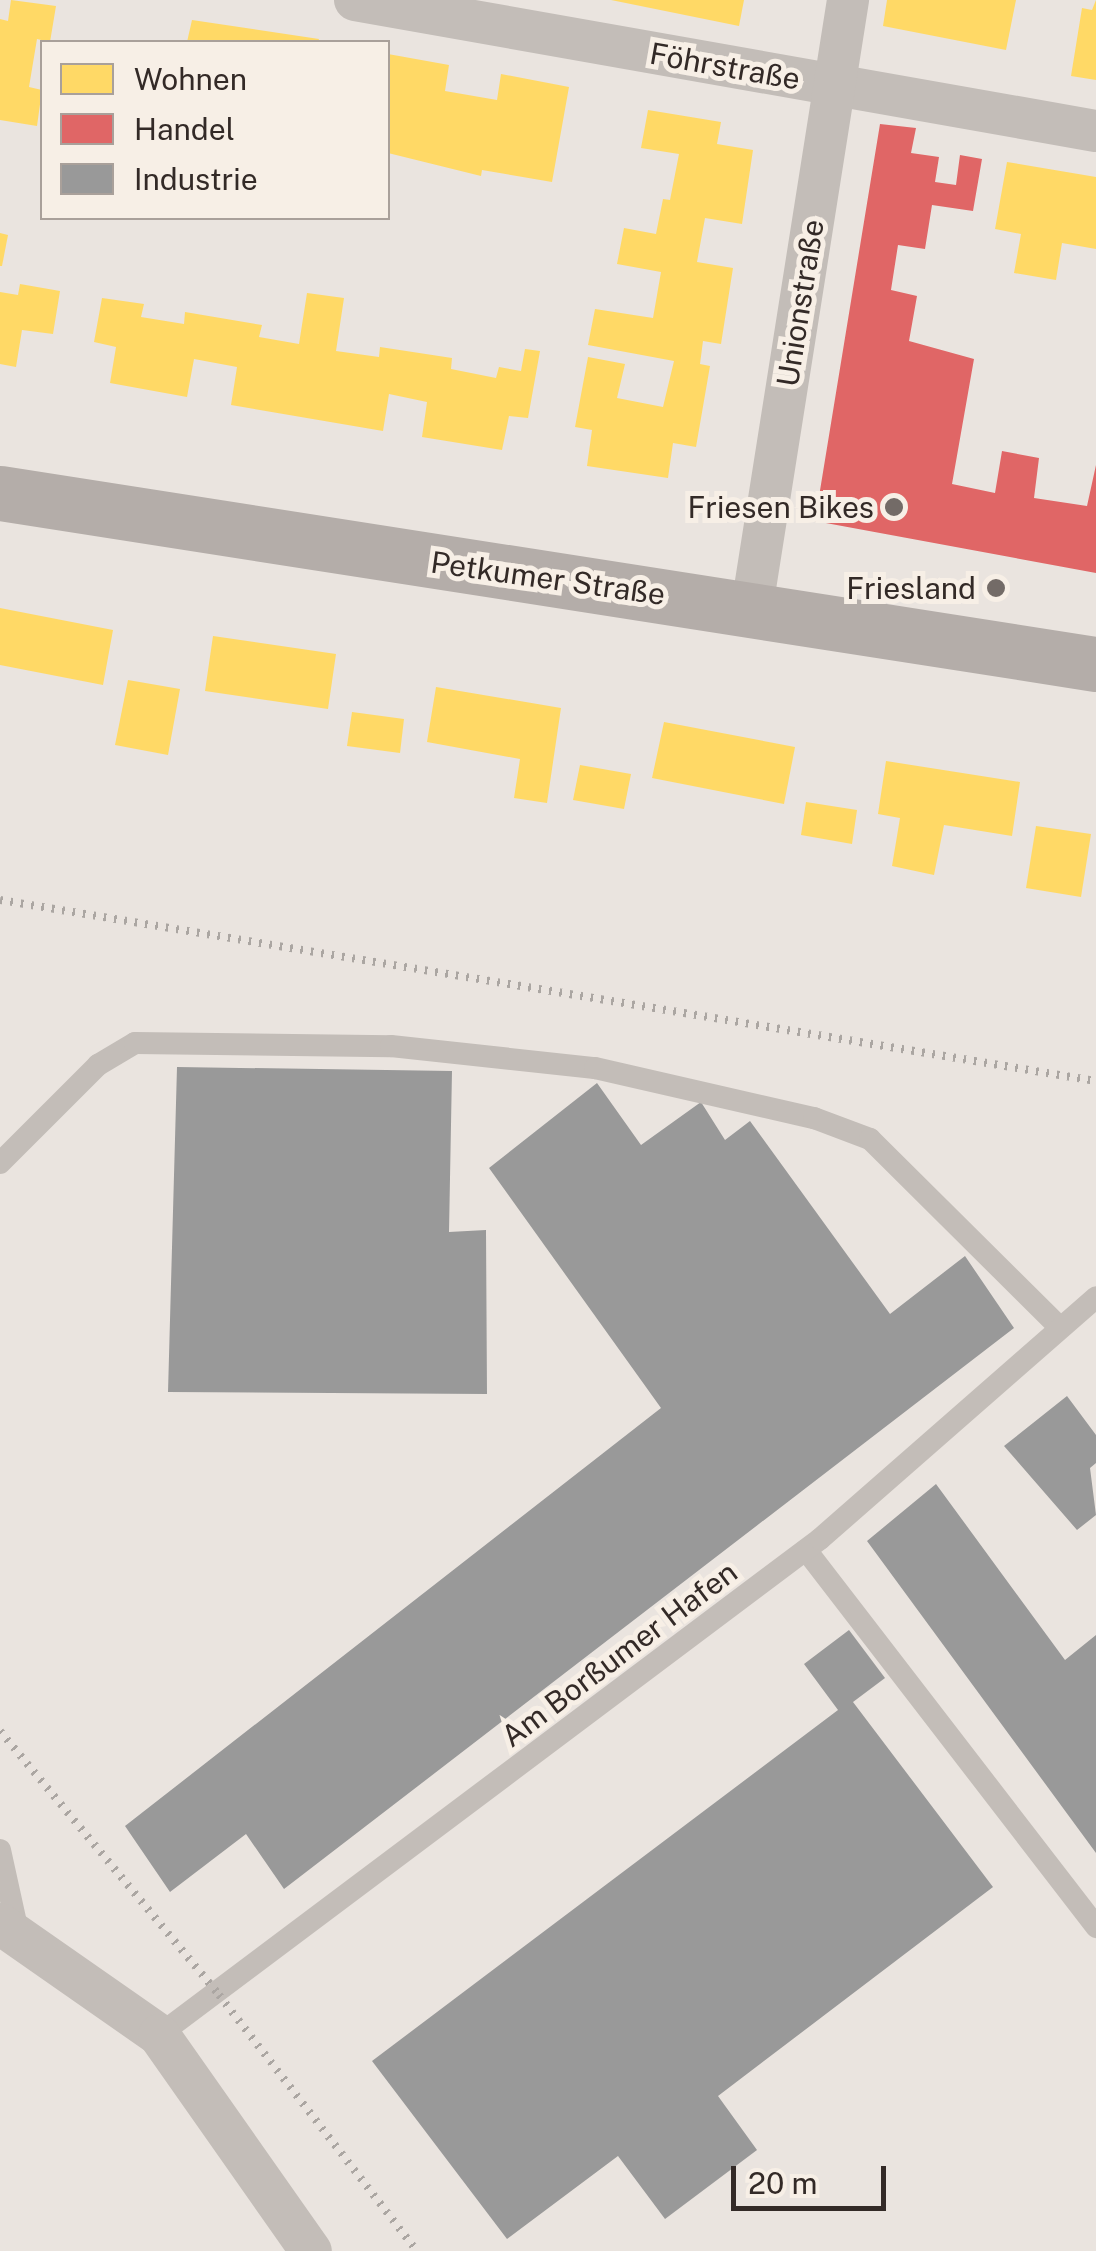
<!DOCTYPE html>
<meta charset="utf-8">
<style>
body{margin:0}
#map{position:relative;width:1096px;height:2251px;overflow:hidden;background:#eae4df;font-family:"Public Sans",sans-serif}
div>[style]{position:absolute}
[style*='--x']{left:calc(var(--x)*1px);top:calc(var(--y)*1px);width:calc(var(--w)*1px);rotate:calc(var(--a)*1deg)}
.homes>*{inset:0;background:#ffd966}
.shops>*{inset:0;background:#e06666}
.industry>*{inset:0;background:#999}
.lane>*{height:22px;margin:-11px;padding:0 11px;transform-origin:11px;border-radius:11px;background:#c3bdb8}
.street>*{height:42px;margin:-21px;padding:0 21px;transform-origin:21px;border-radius:21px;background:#c3bdb8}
.secondary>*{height:55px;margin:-27.5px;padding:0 27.5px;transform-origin:27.5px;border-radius:27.5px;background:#b4ada9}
.rail>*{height:8px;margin-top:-4px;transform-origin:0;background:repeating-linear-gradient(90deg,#aba6a2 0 2.5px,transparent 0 10.5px)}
.dots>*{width:28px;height:28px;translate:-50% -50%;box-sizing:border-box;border:5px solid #f7efe6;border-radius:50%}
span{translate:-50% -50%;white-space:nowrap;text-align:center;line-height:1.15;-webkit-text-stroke:10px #f7efe6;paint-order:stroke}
.street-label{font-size:30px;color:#332a27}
.poi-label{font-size:30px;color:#332a27}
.right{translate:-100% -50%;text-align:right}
.legend{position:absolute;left:40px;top:40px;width:350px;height:180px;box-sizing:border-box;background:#f7efe6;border:2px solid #a9a09a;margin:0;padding:12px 18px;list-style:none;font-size:30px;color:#332a27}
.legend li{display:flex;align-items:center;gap:20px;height:50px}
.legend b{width:50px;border:2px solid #a9a09a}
.scale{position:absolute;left:731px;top:2166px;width:155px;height:45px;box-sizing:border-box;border:5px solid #332a27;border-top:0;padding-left:12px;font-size:30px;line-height:35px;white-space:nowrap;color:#332a27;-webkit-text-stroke:8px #f7efe6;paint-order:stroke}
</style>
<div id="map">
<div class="homes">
<i style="clip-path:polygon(11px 0,56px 6px,50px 42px,37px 39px,29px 87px,42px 90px,37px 126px,0 120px,0 19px,8px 21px)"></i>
<i style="clip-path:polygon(611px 0,744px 0,739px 26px)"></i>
<i style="clip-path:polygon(887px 0,1016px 0,1006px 50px,883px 26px)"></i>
<i style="clip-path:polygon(1096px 0,1096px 80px,1071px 76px,1082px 8px,1092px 10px)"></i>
<i style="clip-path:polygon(192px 20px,319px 39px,318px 42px,187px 42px)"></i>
<i style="clip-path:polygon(388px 54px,449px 65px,445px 91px,497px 100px,501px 74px,569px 87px,552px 182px,482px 170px,481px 176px,388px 153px)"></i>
<i style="clip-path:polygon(648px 110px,721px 122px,717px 144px,753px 150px,742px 224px,705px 218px,697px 262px,733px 268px,721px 344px,703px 341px,700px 364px,710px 366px,696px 447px,673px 443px,668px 478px,587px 466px,592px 430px,575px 427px,588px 357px,625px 364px,617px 398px,663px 407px,674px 361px,588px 345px,595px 309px,653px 318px,661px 272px,617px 264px,624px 228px,656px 234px,663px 199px,670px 200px,679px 154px,641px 148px)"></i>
<i style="clip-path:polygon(1007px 162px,1096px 177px,1096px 249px,1062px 243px,1056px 280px,1014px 273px,1021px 234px,995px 229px)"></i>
<i style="clip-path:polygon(0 233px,8px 235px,2px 266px,0 266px)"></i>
<i style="clip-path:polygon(20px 284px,60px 291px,53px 334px,22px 330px,16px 367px,0 364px,0 292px,18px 295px)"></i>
<i style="clip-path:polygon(307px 293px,344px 298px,336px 351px,379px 357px,380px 347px,452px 358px,451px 369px,496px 378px,499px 367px,521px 371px,525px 349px,540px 351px,528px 418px,509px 416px,502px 450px,422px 437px,427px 402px,389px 394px,383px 431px,231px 405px,237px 367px,194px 359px,187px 397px,110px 383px,116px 347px,94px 342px,102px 298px,144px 304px,141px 317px,184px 324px,185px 312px,262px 325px,259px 337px,299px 344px)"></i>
<i style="clip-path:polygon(0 608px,113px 630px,103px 685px,0 665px)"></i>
<i style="clip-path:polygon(213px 636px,336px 654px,328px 709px,205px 691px)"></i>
<i style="clip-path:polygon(128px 680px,180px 689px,168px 755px,115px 745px)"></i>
<i style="clip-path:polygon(436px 687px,561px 708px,547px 803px,514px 798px,520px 759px,427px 742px)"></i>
<i style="clip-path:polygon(352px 712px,404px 719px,400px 753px,347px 746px)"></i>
<i style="clip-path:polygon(664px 722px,795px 747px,784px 804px,652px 778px)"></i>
<i style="clip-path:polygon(886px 761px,1020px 782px,1012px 836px,944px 825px,934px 875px,892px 866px,900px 818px,878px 814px)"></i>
<i style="clip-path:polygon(580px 765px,631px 774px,624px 809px,573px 800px)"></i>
<i style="clip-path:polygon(806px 802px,857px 810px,852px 844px,801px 835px)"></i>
<i style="clip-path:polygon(1036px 826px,1091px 834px,1081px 897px,1026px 888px)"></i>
</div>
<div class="shops">
<i style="clip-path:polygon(880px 124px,916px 128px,911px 153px,939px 157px,935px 182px,956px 185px,960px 155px,982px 159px,973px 211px,932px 205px,925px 249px,898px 245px,891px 290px,917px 296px,909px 341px,974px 359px,952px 484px,995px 493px,1002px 451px,1039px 458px,1034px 498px,1087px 506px,1096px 465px,1096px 573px,815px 521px)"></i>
</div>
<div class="industry">
<i style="clip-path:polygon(177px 1067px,452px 1071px,449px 1232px,486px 1230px,487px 1394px,168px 1392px)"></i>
<i style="clip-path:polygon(597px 1083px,641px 1145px,701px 1102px,725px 1140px,750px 1121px,890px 1314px,965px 1256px,1014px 1328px,284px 1889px,246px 1834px,170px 1892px,125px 1826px,661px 1408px,489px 1168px)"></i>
<i style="clip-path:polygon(1067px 1396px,1096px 1435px,1096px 1463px,1090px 1468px,1096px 1515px,1077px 1530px,1004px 1446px)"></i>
<i style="clip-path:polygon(936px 1484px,1065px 1660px,1096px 1635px,1096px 1853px,867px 1541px)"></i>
<i style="clip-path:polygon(849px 1630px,885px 1678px,853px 1702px,993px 1887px,718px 2096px,757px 2150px,665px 2219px,618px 2156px,507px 2239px,372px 2061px,838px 1710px,804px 1664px)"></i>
</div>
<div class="lane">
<i style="--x:0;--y:1163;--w:139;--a:-45"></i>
<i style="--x:98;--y:1065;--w:43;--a:-30.7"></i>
<i style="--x:135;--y:1043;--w:256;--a:0.7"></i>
<i style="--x:391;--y:1046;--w:205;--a:6.2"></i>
<i style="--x:595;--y:1068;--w:225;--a:12.9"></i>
<i style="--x:814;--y:1118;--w:60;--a:20.6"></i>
<i style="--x:870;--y:1139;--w:267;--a:44.8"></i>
<i style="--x:806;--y:1550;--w:476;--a:52.4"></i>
<i style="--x:0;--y:1850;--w:84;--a:77.6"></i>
<i style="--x:159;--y:2035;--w:826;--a:-36.88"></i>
<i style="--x:820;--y:1539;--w:367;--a:-41.2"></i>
</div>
<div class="street">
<i style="--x:355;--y:0;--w:752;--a:10.03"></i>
<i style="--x:752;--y:607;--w:615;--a:-81.01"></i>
<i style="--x:0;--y:1924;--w:194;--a:34.9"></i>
<i style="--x:159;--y:2035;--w:264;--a:54.9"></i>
</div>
<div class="secondary">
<i style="--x:0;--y:493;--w:1109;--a:8.87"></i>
</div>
<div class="rail">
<i style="--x:0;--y:900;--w:1111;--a:9.38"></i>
<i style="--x:0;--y:1731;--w:343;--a:50.3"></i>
<i style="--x:219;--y:1995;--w:324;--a:52.3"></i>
</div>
<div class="dots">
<i style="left:894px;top:507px;background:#736b67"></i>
<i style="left:996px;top:588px;background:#736b67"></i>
</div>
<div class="street-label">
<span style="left:725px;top:66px;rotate:10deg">Föhrstraße</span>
<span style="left:800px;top:303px;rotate:-81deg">Unionstraße</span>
<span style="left:548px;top:578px;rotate:8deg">Petkumer Straße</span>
<span style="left:619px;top:1654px;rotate:-37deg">Am Borßumer Hafen</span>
</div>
<div class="poi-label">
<span class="right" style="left:874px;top:507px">Friesen Bikes</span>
<span class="right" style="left:976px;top:588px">Friesland</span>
</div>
<ul class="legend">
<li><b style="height:28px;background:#ffd966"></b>Wohnen</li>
<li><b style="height:28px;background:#e06666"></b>Handel</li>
<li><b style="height:28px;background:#999"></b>Industrie</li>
</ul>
<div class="scale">20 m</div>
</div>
